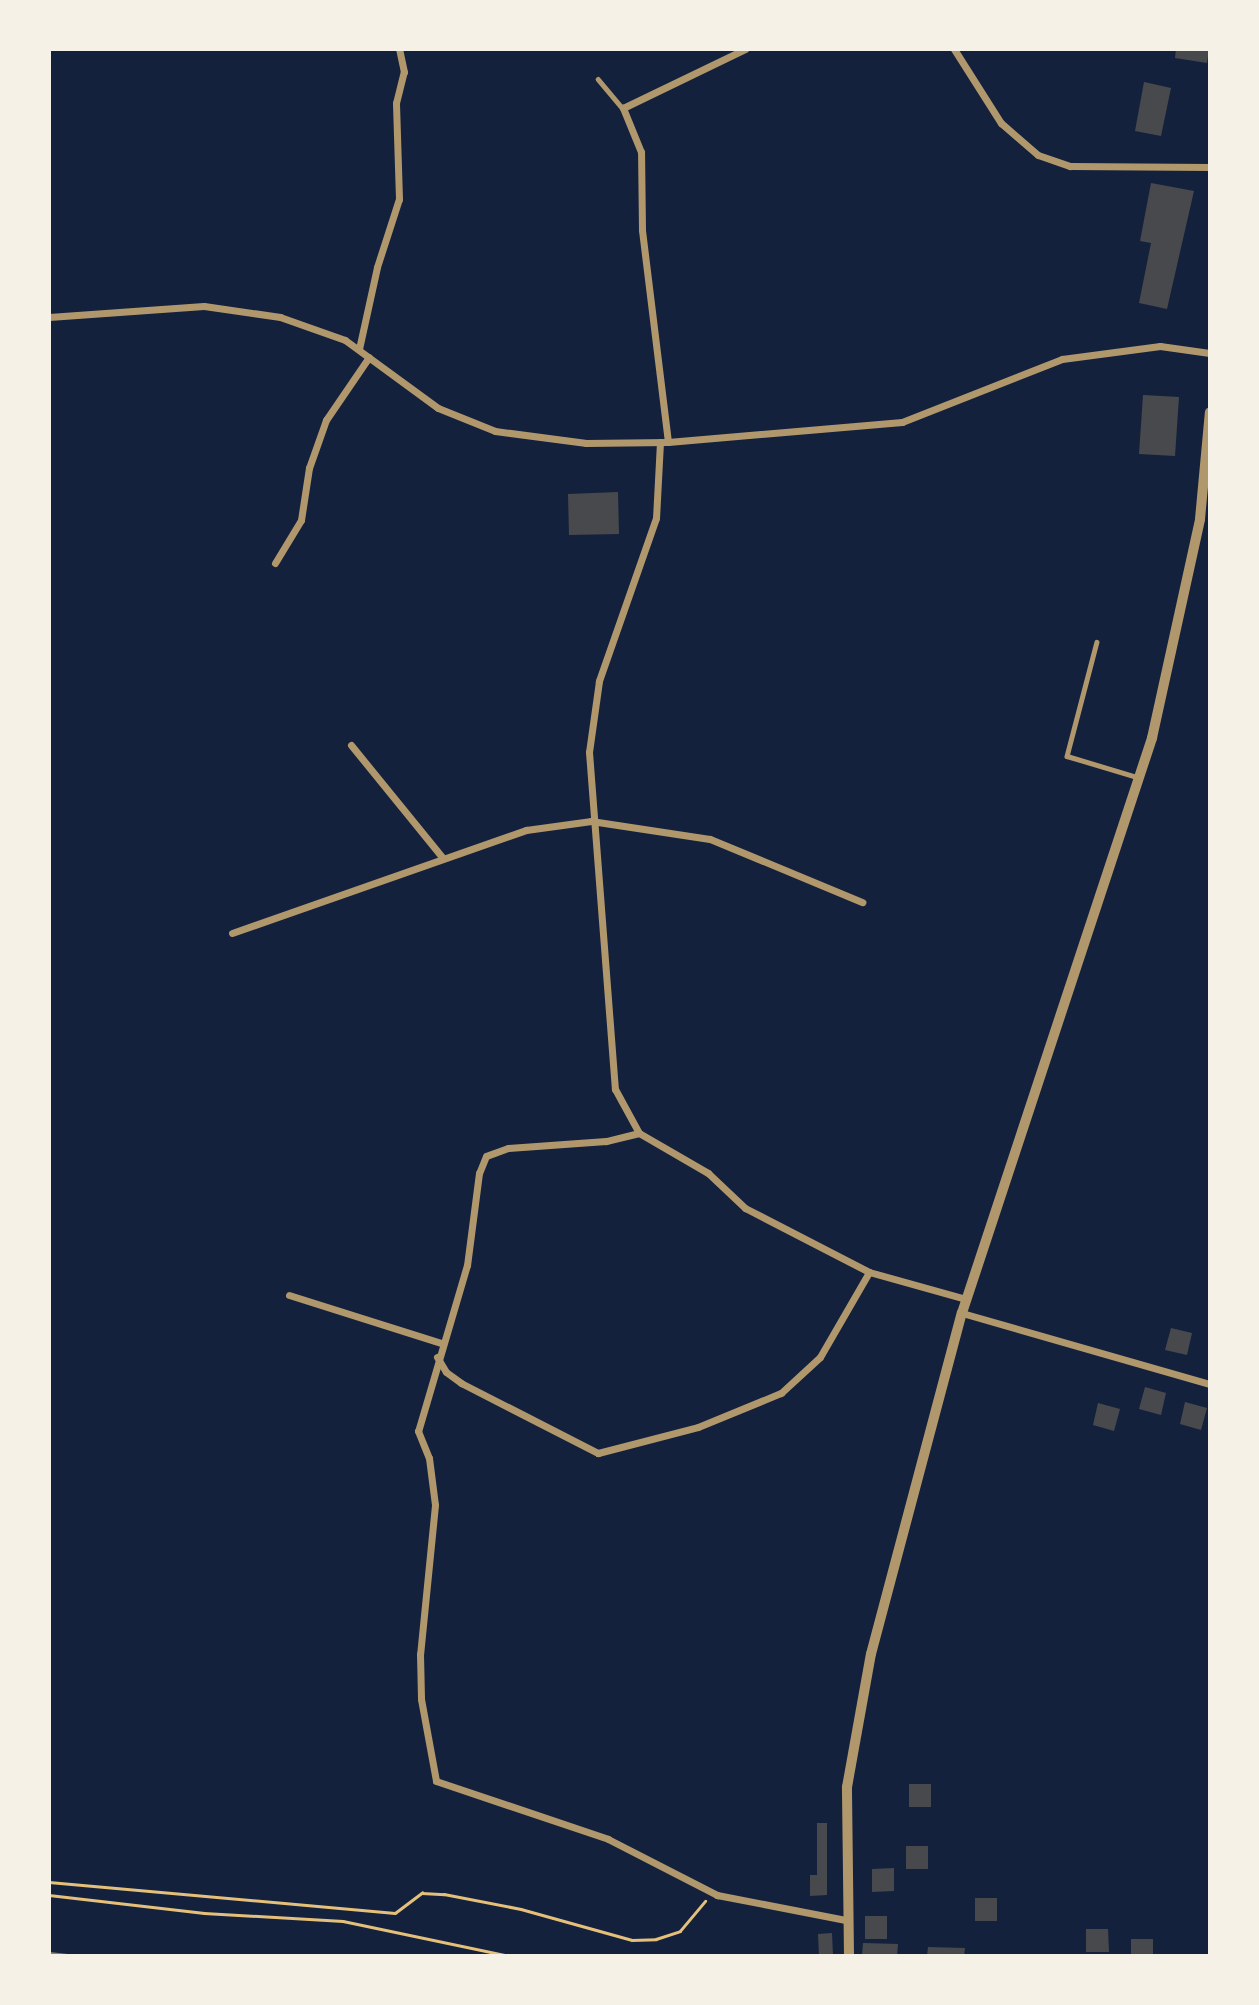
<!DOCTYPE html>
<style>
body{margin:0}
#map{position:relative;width:1259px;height:2005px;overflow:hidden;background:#14213d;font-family:Manrope,sans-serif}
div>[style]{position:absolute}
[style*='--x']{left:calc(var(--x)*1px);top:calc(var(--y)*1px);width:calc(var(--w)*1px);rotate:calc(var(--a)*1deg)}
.building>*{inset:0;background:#48494c}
.path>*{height:2.5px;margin:-1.25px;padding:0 1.25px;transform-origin:1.25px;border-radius:1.25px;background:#e5c07b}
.service>*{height:4.5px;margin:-2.25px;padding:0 2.25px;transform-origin:2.25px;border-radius:2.25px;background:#b1986c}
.minor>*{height:7px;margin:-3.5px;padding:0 3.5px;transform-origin:3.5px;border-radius:3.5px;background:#b1986c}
.tertiary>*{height:10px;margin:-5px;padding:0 5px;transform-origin:5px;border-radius:5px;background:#b1986c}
.rail>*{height:5px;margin:-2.5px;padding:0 2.5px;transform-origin:2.5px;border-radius:2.5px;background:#918062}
span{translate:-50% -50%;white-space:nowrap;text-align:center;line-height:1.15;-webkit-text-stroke:5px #f6f1e7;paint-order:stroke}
.frame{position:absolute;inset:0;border:51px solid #f6f1e7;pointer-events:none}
</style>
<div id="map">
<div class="building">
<i style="clip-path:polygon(1176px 49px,1209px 49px,1207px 63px,1175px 58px)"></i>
<i style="clip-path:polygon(1144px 82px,1171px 88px,1161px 136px,1135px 131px)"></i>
<i style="clip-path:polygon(1151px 183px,1194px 191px,1167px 309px,1139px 303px,1151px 243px,1140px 241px)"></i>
<i style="clip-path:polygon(1143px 395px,1179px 397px,1175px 456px,1139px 454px)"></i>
<i style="clip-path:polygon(618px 492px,619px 534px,569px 535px,568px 494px)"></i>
<i style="clip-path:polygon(1171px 1328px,1192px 1333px,1187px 1355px,1165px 1350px)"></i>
<i style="clip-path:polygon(1145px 1387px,1166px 1393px,1161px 1415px,1139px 1409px)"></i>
<i style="clip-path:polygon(1185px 1402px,1207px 1408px,1201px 1430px,1180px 1424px)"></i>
<i style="clip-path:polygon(1098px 1403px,1120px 1409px,1114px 1431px,1093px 1425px)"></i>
<i style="clip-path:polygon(909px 1784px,931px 1784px,931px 1807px,909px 1807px)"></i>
<i style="clip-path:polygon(817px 1823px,827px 1823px,827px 1895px,810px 1896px,810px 1875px,817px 1875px)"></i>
<i style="clip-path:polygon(906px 1846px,928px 1846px,928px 1869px,906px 1869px)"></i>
<i style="clip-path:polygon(894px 1868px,894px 1891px,872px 1892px,872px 1869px)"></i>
<i style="clip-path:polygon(975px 1898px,997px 1898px,997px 1921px,975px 1921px)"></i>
<i style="clip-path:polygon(865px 1916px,887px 1916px,887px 1939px,865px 1939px)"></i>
<i style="clip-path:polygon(1086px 1929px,1108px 1929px,1109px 1952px,1086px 1952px)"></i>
<i style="clip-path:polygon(832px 1933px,833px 1956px,819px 1956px,818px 1934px)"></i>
<i style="clip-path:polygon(1131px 1939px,1153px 1939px,1153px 1956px,1131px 1956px)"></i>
<i style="clip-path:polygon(863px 1943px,898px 1944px,897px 1956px,862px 1956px)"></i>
<i style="clip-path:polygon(928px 1947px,965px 1948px,964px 1956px,927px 1956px)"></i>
</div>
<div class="path">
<i style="--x:49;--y:1882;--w:347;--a:5.1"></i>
<i style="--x:395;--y:1913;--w:34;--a:-37"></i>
<i style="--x:422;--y:1893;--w:22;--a:3"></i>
<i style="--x:444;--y:1894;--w:78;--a:11"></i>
<i style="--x:521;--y:1909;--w:115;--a:15.6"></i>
<i style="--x:632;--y:1940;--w:24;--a:-2"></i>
<i style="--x:656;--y:1939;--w:25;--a:-18"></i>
<i style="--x:680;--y:1931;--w:39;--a:-50"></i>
<i style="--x:49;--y:1895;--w:156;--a:6.6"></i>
<i style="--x:204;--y:1913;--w:139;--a:3.3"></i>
<i style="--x:343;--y:1921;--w:170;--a:11.9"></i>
</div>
<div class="service">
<i style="--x:598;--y:79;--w:38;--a:50"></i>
<i style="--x:1097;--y:642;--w:118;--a:104.7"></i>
<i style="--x:1067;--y:756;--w:73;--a:16.7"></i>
</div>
<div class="minor">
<i style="--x:954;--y:49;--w:88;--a:57.6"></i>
<i style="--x:1001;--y:123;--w:49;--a:40.9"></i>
<i style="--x:1038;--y:155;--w:34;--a:19"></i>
<i style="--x:1070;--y:166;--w:140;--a:0.4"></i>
<i style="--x:49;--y:317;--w:155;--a:-4.1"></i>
<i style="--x:204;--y:306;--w:77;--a:8.2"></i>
<i style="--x:280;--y:317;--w:69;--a:19.5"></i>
<i style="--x:345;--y:340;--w:115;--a:36.2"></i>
<i style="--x:438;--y:408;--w:61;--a:22"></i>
<i style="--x:495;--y:431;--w:92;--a:7.5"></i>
<i style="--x:586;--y:443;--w:82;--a:-0.7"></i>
<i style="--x:668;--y:442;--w:235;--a:-4.9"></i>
<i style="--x:902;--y:422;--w:172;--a:-21.5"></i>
<i style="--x:1062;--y:359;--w:99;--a:-7.6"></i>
<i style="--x:1160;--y:346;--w:50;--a:8"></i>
<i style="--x:359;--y:349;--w:84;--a:-77.6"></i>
<i style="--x:377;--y:267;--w:71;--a:-72.1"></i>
<i style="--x:399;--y:199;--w:96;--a:-91.8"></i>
<i style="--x:396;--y:103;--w:32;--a:-76"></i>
<i style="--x:404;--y:72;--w:24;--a:-102"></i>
<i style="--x:660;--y:442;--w:76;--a:93"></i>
<i style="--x:656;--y:518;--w:173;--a:109.3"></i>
<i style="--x:599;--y:681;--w:72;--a:98"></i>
<i style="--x:589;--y:752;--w:338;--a:85.6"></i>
<i style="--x:615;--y:1089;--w:50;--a:61.4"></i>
<i style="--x:639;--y:1133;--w:80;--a:30.1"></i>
<i style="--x:708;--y:1173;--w:51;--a:43.4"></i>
<i style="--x:745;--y:1208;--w:140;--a:27.3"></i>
<i style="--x:869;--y:1272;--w:101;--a:15.6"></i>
<i style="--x:668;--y:442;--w:214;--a:-97"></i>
<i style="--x:642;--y:230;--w:78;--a:-90.7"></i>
<i style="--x:641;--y:152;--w:48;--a:-112.2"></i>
<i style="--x:623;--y:108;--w:136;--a:-25.8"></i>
<i style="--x:275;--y:563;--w:50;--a:-58.8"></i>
<i style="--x:301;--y:520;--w:53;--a:-81.3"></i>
<i style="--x:309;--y:468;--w:51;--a:-70.5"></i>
<i style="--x:326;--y:420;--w:76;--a:-55.7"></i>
<i style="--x:351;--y:745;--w:144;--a:50.9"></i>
<i style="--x:232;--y:933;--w:312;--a:-19.3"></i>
<i style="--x:526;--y:830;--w:66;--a:-7.9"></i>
<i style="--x:591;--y:821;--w:120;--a:8.6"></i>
<i style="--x:710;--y:839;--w:165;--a:22.5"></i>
<i style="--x:639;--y:1133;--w:34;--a:166"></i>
<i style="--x:606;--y:1141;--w:98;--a:175.9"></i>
<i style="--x:508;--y:1148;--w:23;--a:160"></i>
<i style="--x:486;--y:1156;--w:18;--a:112"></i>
<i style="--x:479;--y:1173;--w:93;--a:97.4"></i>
<i style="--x:467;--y:1265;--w:173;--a:106.4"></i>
<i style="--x:418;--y:1431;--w:29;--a:68"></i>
<i style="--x:429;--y:1458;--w:47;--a:82.7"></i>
<i style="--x:435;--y:1505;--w:150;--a:95.7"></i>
<i style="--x:420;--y:1654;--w:45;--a:88.7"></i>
<i style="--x:421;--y:1699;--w:83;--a:79.6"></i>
<i style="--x:436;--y:1781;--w:182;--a:18.6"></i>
<i style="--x:608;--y:1839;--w:123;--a:27.2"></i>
<i style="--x:717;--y:1895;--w:131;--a:11"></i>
<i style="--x:289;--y:1295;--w:159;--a:17.5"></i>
<i style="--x:962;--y:1313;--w:258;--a:16"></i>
<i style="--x:437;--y:1357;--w:17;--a:59"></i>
<i style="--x:446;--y:1372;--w:19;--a:36"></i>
<i style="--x:461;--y:1383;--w:154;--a:27.1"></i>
<i style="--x:598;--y:1453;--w:103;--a:-14.6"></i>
<i style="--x:698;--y:1427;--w:90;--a:-22.3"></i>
<i style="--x:781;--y:1393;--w:53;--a:-42.7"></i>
<i style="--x:820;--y:1357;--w:98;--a:-60"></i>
</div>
<div class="tertiary">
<i style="--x:849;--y:1956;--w:169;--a:-90.7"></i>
<i style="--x:847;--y:1787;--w:135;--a:-79.8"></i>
<i style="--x:871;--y:1654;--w:353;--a:-75.1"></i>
<i style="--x:962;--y:1313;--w:606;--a:-71.71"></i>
<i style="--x:1152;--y:738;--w:224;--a:-77.6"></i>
<i style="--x:1200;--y:519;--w:107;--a:-84.7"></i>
</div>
<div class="rail">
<i style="--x:49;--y:1954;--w:18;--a:6"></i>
</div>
<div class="frame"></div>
</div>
